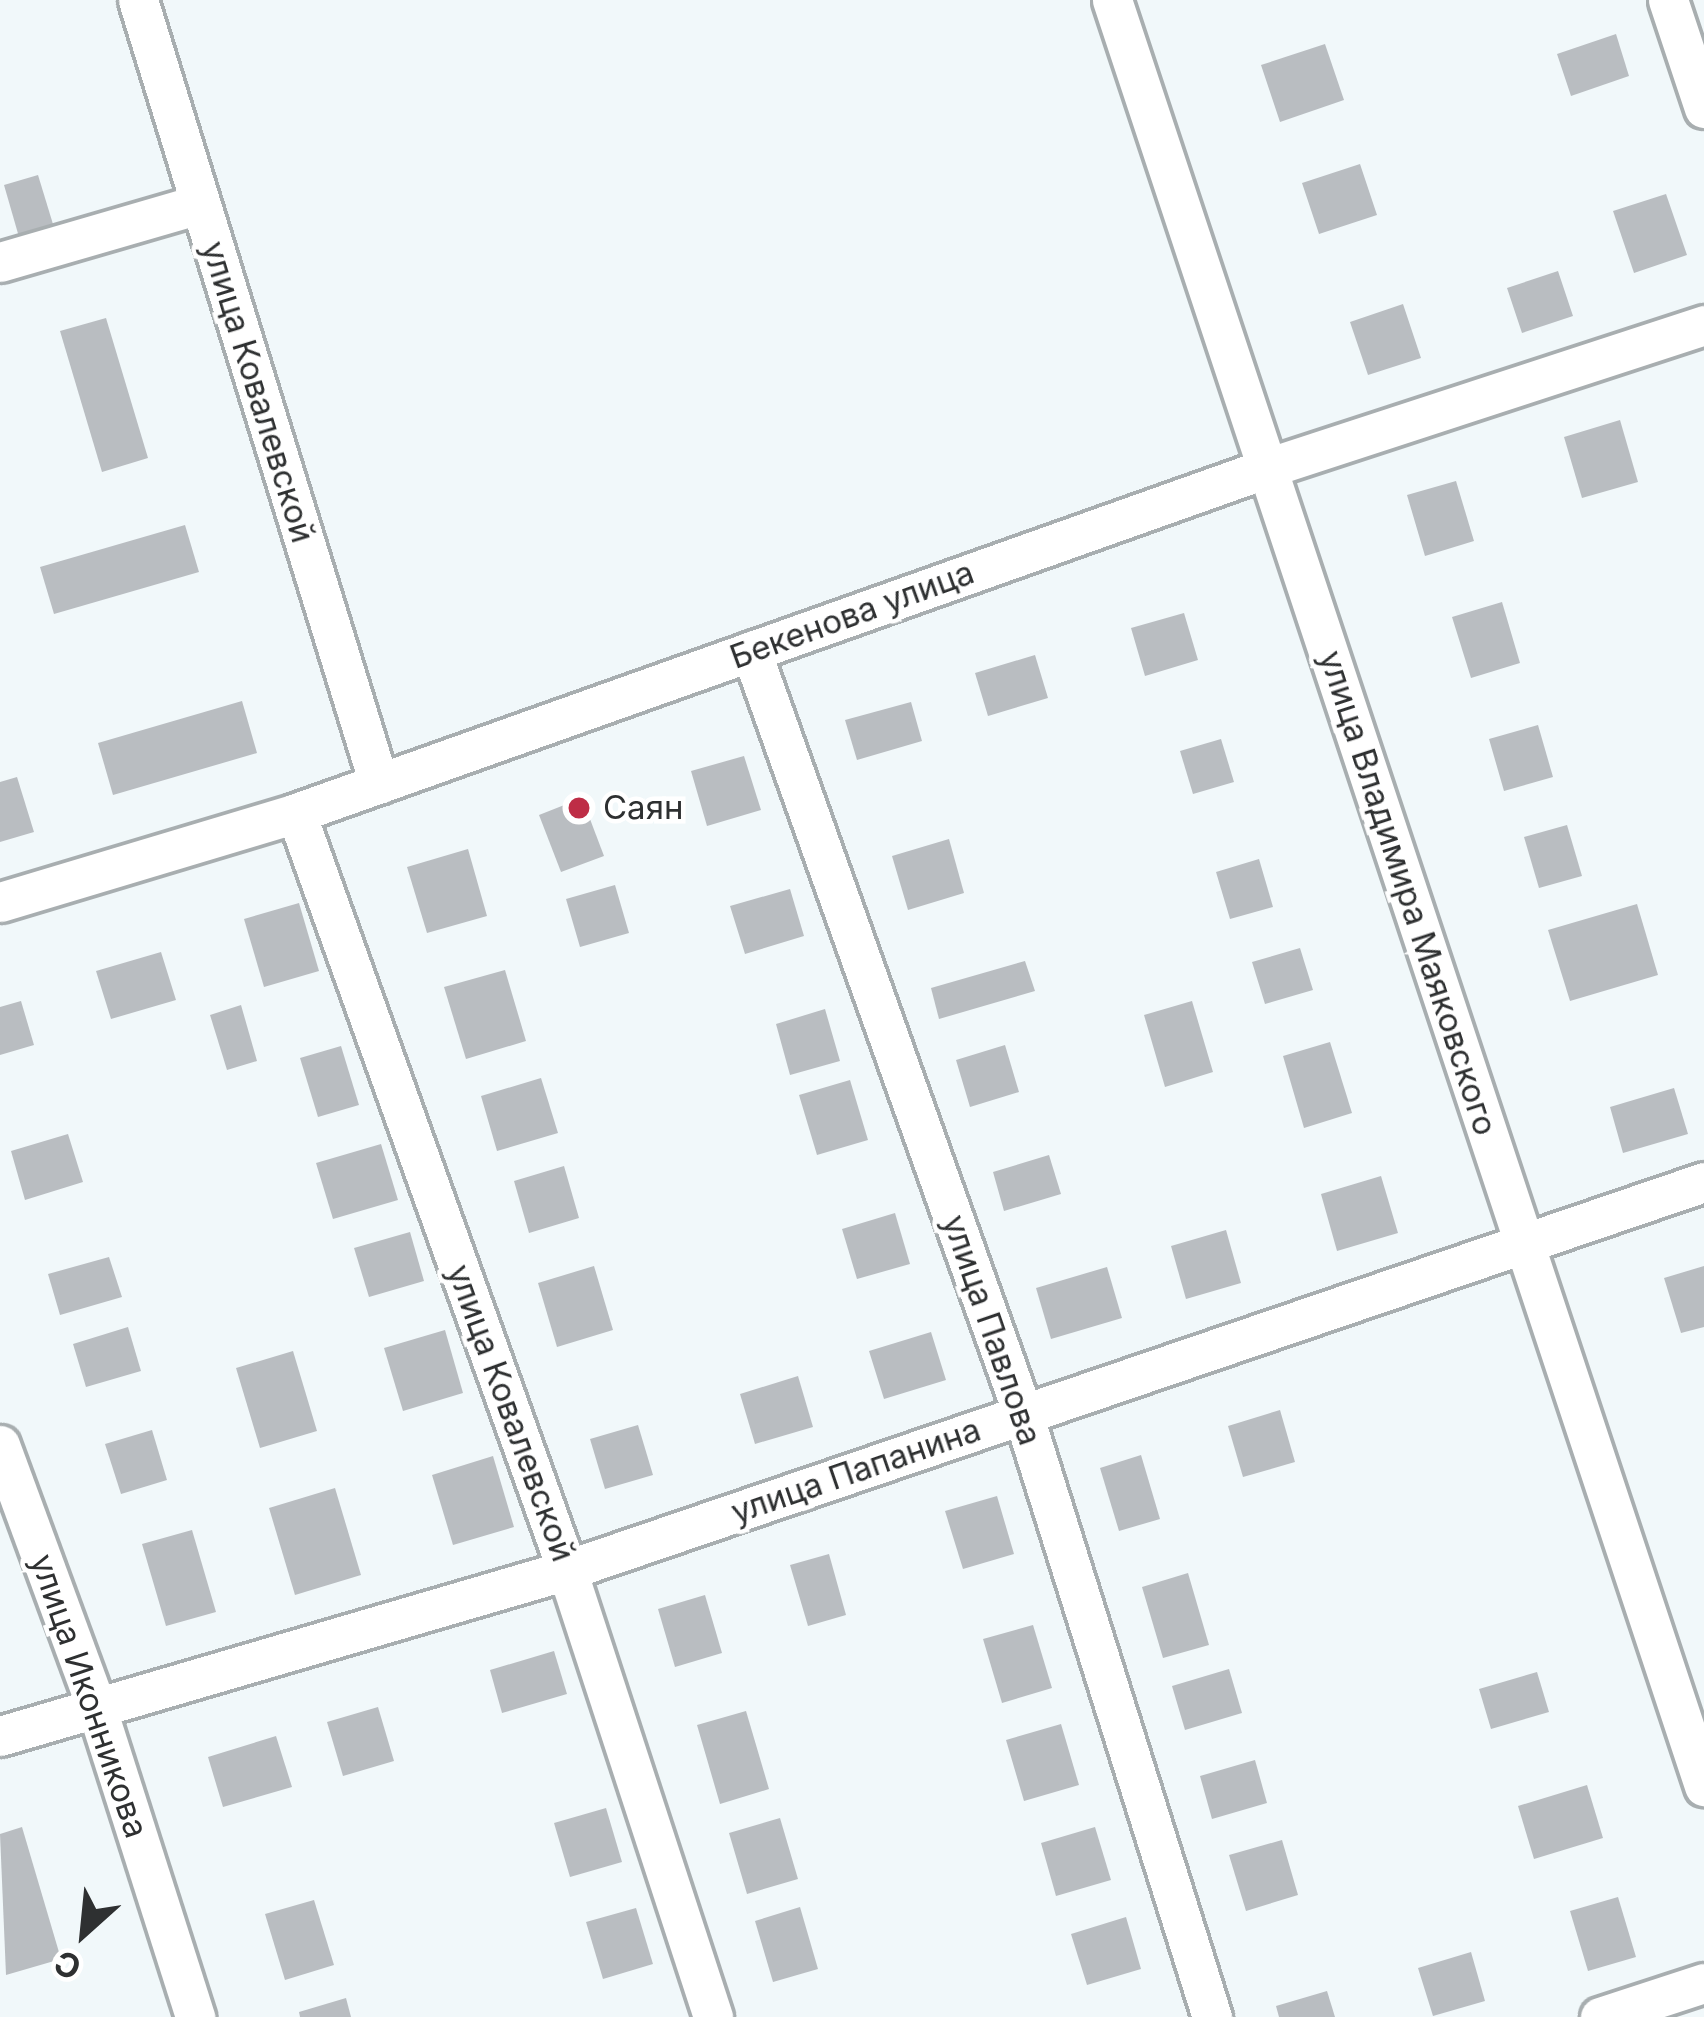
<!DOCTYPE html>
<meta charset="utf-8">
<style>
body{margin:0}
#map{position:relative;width:1704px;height:2017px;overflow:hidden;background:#f1f8fa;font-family:Inter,sans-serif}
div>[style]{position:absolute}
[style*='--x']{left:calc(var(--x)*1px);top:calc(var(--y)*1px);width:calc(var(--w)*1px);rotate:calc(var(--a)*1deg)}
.building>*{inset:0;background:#b9bdc1}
.roads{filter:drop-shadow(3px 0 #a8aeb0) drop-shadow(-3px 0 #a8aeb0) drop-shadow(0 3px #a8aeb0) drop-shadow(0 -3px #a8aeb0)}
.minor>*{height:39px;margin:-19.5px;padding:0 19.5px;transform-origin:19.5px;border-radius:19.5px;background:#fff}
.dots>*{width:33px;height:33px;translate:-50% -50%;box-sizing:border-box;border:6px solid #fff;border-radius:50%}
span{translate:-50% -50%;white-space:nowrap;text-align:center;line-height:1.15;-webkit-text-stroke:9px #fff;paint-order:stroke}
.street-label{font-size:33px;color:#2e3031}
.poi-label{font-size:33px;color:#2e3031}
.left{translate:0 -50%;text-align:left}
.north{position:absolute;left:24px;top:1873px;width:120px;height:120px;-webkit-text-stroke:9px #fff;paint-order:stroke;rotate:207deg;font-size:33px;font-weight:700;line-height:48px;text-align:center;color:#2e3031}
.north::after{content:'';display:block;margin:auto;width:42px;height:54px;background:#2e3031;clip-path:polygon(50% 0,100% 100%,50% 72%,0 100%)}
</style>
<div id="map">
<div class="building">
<i style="clip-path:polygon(1616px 34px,1629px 76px,1571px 96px,1557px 54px)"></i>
<i style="clip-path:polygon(1325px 44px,1344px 100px,1280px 122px,1261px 65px)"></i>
<i style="clip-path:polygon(1360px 164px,1377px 215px,1319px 234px,1302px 183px)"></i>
<i style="clip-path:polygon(38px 175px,56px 234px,21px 244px,4px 185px)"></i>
<i style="clip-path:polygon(1666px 194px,1687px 255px,1634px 273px,1613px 211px)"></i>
<i style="clip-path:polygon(1558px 271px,1573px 316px,1522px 333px,1507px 288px)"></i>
<i style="clip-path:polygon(1403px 304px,1421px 358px,1368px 375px,1350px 322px)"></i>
<i style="clip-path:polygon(106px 318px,148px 458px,102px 472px,60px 331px)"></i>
<i style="clip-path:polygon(1620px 420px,1638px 482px,1582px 498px,1564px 437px)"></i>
<i style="clip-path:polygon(1456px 481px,1474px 541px,1425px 556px,1407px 495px)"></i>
<i style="clip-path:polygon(185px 525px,199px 572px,54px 614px,40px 567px)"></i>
<i style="clip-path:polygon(1502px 602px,1520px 663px,1471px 678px,1452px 617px)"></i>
<i style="clip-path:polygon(1184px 613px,1198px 660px,1145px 676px,1131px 628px)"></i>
<i style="clip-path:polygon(1035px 655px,1048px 698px,988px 716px,975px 673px)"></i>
<i style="clip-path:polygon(242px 701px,257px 753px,113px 795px,98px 743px)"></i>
<i style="clip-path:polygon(911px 702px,922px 741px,857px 760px,845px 720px)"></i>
<i style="clip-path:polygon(1538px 725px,1553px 777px,1504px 791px,1489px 739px)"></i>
<i style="clip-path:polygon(1221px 739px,1234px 782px,1193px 794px,1180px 751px)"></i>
<i style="clip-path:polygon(744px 756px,761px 810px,707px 826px,691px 771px)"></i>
<i style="clip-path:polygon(17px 777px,34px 832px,0 842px,0 782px)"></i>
<i style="clip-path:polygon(582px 798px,604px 856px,561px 872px,539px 815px)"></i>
<i style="clip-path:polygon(1567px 825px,1582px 876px,1539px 888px,1524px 837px)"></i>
<i style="clip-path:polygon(949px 839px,964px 893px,908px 910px,892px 856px)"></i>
<i style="clip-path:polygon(468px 849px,487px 916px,427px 933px,407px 867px)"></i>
<i style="clip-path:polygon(1259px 859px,1273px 907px,1230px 919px,1216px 872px)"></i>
<i style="clip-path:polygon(615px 885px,629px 933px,580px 947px,566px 899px)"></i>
<i style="clip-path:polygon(790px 889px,804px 936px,745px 954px,730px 906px)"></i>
<i style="clip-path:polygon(299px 903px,319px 971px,264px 987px,244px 919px)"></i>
<i style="clip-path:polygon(1637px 904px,1658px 975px,1570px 1001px,1548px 930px)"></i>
<i style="clip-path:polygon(1300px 948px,1313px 990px,1265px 1004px,1252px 962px)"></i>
<i style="clip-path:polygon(161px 952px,176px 1000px,111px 1019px,96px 971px)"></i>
<i style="clip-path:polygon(1025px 961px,1035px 991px,939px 1019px,931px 988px)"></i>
<i style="clip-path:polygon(505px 970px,526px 1041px,466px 1059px,444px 987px)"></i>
<i style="clip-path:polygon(21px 1001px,34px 1045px,0 1055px,0 1007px)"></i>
<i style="clip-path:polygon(1192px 1001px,1213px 1072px,1165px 1087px,1144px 1015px)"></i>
<i style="clip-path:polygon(241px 1005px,257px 1061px,227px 1070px,210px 1015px)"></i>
<i style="clip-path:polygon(825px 1009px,840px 1061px,790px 1075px,776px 1024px)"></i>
<i style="clip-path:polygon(1330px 1042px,1352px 1113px,1304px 1128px,1283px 1056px)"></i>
<i style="clip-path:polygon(1005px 1045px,1019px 1092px,970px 1107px,956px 1060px)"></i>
<i style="clip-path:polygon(341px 1046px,359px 1105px,318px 1117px,300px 1058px)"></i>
<i style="clip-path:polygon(541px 1078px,558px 1133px,497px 1151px,481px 1096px)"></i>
<i style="clip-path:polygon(850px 1080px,868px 1140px,817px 1155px,799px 1095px)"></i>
<i style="clip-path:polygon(1674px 1088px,1688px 1134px,1623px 1153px,1610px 1107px)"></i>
<i style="clip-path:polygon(68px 1134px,83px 1182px,25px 1200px,11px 1151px)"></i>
<i style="clip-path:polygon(381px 1144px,398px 1200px,333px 1219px,316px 1163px)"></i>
<i style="clip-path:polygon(1049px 1155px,1061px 1194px,1004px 1211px,993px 1172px)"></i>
<i style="clip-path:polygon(564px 1166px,579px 1218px,529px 1233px,514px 1181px)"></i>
<i style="clip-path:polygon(1381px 1176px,1398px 1233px,1337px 1251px,1321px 1194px)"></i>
<i style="clip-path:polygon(895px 1213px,910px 1264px,857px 1279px,842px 1229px)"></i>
<i style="clip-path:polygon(1226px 1230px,1241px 1283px,1186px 1299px,1171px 1246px)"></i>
<i style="clip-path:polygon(410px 1232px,424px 1281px,369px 1297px,354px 1248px)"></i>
<i style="clip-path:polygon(109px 1257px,122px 1297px,60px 1315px,48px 1274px)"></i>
<i style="clip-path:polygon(594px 1266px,613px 1330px,557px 1347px,538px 1283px)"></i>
<i style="clip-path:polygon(1704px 1266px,1704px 1327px,1681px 1333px,1664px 1278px)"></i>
<i style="clip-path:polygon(1107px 1267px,1122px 1318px,1051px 1339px,1036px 1288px)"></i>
<i style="clip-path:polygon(128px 1327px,141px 1371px,86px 1387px,73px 1344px)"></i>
<i style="clip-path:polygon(445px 1330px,463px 1393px,403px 1411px,384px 1348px)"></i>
<i style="clip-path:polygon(931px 1332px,946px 1380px,884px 1399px,869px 1351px)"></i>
<i style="clip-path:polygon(293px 1351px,317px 1431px,260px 1448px,236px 1368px)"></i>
<i style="clip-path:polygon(798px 1376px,813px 1427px,755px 1444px,740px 1394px)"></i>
<i style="clip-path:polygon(1280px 1410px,1295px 1462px,1243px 1477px,1228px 1426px)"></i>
<i style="clip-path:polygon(638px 1425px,653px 1475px,605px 1489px,590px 1439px)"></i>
<i style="clip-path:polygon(152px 1430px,167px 1480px,121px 1494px,105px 1444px)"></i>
<i style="clip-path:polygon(1141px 1455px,1160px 1519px,1119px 1531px,1100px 1468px)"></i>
<i style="clip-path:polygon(493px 1456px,514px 1527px,453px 1545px,432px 1475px)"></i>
<i style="clip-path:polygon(335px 1488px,361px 1575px,295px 1595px,269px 1508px)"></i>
<i style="clip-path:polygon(997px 1496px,1014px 1554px,963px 1569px,945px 1511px)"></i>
<i style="clip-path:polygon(192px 1530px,216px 1612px,166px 1626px,142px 1544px)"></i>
<i style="clip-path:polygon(829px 1554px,846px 1615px,808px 1626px,790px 1565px)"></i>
<i style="clip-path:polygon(1188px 1573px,1209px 1645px,1163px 1658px,1142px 1587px)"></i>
<i style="clip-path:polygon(705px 1595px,722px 1653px,675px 1667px,658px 1609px)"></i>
<i style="clip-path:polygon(1033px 1625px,1052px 1688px,1002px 1703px,983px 1639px)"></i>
<i style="clip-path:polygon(554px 1651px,567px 1694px,502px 1713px,490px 1670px)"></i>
<i style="clip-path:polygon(1229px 1669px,1242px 1713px,1185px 1730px,1172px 1686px)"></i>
<i style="clip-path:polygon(1537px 1672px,1549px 1712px,1491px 1729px,1479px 1689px)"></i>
<i style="clip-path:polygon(378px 1707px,394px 1761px,343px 1776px,327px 1722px)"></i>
<i style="clip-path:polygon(746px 1711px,769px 1789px,720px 1804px,697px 1725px)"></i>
<i style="clip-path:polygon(1061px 1724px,1079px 1785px,1024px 1801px,1006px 1740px)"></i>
<i style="clip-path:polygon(276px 1736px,292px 1787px,223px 1807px,208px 1757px)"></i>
<i style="clip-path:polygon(1255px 1760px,1267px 1803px,1212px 1819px,1200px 1776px)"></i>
<i style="clip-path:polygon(1587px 1785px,1603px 1838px,1534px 1859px,1518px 1806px)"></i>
<i style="clip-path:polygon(606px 1808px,622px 1862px,570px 1877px,554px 1823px)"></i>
<i style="clip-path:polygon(780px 1818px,798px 1879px,747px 1894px,729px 1833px)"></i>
<i style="clip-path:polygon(22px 1827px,61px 1959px,6px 1975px,0 1834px)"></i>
<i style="clip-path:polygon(1095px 1827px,1111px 1880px,1056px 1896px,1041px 1843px)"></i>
<i style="clip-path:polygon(1282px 1840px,1298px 1895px,1246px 1911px,1229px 1855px)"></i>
<i style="clip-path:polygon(1618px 1897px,1636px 1957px,1588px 1971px,1570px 1911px)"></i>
<i style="clip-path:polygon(314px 1900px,334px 1965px,285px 1980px,265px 1914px)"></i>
<i style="clip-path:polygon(800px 1907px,818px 1969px,773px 1982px,755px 1921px)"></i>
<i style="clip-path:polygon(636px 1908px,653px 1964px,603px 1979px,586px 1922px)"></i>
<i style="clip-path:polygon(1126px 1917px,1141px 1969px,1087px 1985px,1071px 1934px)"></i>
<i style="clip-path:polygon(1471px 1952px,1485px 2001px,1433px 2016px,1418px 1968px)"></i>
<i style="clip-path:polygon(1327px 1991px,1335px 2017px,1279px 2017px,1276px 2006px)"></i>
<i style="clip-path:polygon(346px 1998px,351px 2017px,300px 2017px,299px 2012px)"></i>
</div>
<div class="roads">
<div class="minor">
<i style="--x:138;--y:0;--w:820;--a:72.91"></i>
<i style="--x:1112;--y:0;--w:1882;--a:71.66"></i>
<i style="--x:1668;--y:0;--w:114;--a:71.6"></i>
<i style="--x:0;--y:262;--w:208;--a:-16.2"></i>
<i style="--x:751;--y:651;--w:810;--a:70.38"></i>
<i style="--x:1023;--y:1414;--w:632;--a:72.6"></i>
<i style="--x:296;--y:813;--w:804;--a:70.3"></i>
<i style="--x:567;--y:1570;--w:470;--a:71.9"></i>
<i style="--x:0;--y:902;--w:309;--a:-16.7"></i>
<i style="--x:296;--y:813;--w:1030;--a:-19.56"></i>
<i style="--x:1267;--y:468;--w:460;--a:-18.1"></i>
<i style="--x:0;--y:1445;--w:275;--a:69.8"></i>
<i style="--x:95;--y:1703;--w:330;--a:72.3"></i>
<i style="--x:0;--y:1736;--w:591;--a:-16.32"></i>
<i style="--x:567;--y:1570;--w:1201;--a:-18.84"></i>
<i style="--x:1600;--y:2017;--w:109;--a:-18.1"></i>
</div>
</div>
<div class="dots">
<i style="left:579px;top:808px;background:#be2d46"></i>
</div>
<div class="street-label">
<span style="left:258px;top:392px;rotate:73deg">улица Ковалевской</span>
<span style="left:852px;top:615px;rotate:-20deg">Бекенова улица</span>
<span style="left:1408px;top:893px;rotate:72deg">улица Владимира Маяковского</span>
<span style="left:992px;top:1330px;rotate:71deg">улица Павлова</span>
<span style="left:511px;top:1413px;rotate:70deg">улица Ковалевской</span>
<span style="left:856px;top:1471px;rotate:-19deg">улица Папанина</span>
<span style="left:89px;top:1696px;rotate:71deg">улица Иконникова</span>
</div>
<div class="poi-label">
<span class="left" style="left:603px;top:808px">Саян</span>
</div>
<div class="north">С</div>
</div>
